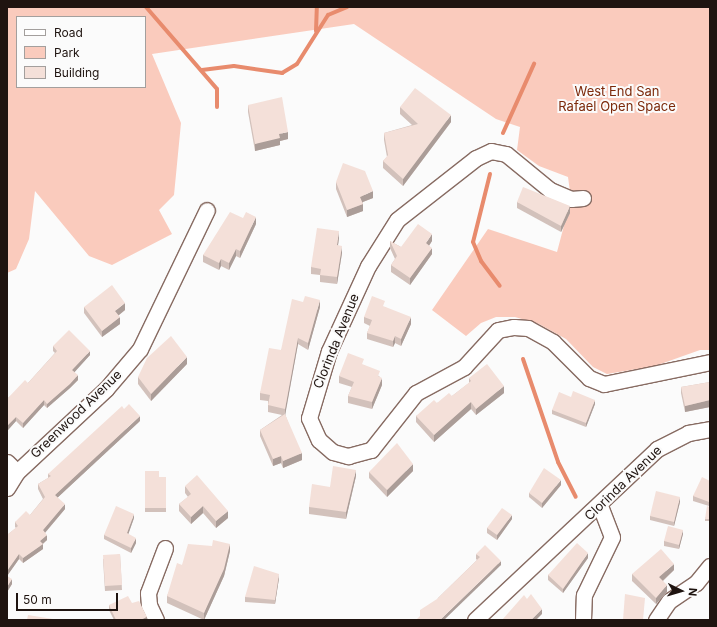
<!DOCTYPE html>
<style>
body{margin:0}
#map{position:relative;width:717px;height:627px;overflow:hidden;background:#fbfbfb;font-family:Inter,sans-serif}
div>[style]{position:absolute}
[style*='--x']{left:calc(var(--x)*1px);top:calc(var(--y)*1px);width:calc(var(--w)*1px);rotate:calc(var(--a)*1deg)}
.green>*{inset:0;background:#facbbd}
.stream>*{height:4px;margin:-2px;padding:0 2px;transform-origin:2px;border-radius:2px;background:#e88b6d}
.roads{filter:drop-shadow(1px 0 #876b62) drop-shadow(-1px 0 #876b62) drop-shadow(0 1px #876b62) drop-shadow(0 -1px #876b62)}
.minor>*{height:15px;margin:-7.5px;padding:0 7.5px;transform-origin:7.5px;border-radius:7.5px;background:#fff}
.wall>*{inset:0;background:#d2c1bb}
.shaded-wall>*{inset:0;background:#ab9d98}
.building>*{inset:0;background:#f4e0d9}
span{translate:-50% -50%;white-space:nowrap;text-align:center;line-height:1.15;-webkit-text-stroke:4px #fbfbfb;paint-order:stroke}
.park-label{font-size:13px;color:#7c290a}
.street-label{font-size:13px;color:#1f1410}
.frame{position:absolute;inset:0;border:8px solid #1f1410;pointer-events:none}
.legend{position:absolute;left:16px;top:16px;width:130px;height:72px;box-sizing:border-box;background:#fbfbfb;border:1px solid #a39f9d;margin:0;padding:5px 7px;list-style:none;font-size:12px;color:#1f1410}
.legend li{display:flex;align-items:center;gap:8px;height:20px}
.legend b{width:20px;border:1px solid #a39f9d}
.north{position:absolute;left:661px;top:571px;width:40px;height:40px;-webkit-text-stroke:3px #fbfbfb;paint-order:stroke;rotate:95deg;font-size:11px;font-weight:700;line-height:16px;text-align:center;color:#1f1410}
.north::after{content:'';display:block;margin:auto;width:14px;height:18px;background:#1f1410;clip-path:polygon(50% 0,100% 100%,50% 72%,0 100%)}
.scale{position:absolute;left:16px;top:593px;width:102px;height:18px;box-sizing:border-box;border:2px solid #1f1410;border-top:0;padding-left:5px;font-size:12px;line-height:14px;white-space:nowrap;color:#1f1410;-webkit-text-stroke:3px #fbfbfb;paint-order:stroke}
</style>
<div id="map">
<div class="green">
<i style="clip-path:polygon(evenodd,7px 7px,710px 7px,710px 350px,700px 350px,655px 366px,607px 374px,593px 367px,566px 339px,539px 324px,515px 317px,496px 317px,481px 323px,466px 336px,432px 310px,488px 229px,557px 252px,571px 199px,568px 177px,539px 166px,517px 150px,520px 127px,496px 119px,354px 24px,152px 54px,181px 123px,174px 195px,159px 210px,172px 234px,112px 265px,89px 256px,35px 191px,29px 239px,16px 269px,7px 273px,7px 7px,17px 17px,145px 17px,145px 87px,17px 87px,17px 17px)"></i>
</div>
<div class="stream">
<i style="--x:146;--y:7;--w:108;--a:49.1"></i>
<i style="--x:217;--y:89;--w:18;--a:90"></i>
<i style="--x:316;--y:31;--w:24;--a:-88"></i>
<i style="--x:202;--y:70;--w:32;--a:-7"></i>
<i style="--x:234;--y:66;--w:49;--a:8.3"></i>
<i style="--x:282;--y:73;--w:17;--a:-31"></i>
<i style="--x:297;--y:64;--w:58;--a:-57.7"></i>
<i style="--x:328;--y:15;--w:21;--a:-23"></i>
<i style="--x:503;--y:133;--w:76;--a:-65.8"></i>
<i style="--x:490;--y:174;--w:70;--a:104"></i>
<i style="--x:473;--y:242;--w:21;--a:67"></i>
<i style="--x:481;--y:261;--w:31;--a:53"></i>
<i style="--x:523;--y:359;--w:109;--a:71.2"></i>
<i style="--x:558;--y:462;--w:39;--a:63"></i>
</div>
<div class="roads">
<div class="minor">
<i style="--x:583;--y:198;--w:12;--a:175"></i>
<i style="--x:571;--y:199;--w:23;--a:-157"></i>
<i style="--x:550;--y:190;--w:57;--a:-140.7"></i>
<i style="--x:506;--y:154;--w:15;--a:-169"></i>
<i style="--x:491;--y:151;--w:17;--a:155"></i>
<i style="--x:476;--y:158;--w:100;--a:141.9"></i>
<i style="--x:397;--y:220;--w:54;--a:122.2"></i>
<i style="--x:368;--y:266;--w:94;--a:114.6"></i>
<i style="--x:329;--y:351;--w:70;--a:106.6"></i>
<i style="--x:309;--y:418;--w:24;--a:66"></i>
<i style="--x:319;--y:440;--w:18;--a:41"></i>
<i style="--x:333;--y:452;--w:16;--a:15"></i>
<i style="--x:348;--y:456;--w:24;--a:-15"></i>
<i style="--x:371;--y:450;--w:73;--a:-51.7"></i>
<i style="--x:416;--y:393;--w:55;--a:-28.4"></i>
<i style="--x:464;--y:367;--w:50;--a:-47.4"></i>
<i style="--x:498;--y:330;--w:16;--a:-11"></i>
<i style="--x:514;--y:327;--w:14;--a:4"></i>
<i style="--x:528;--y:328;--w:29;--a:29"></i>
<i style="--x:553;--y:342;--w:51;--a:45"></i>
<i style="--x:589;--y:378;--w:16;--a:22"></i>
<i style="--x:604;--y:384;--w:108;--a:-11.7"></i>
<i style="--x:7;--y:462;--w:14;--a:45"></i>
<i style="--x:7;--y:488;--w:19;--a:-58"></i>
<i style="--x:17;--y:472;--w:122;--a:-43"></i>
<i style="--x:106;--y:389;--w:52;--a:-49.6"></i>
<i style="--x:140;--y:349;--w:154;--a:-64.3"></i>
<i style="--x:156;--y:620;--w:17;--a:-115"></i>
<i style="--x:149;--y:605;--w:12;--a:-95"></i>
<i style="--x:148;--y:593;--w:48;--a:-69.3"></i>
<i style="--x:475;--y:620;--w:250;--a:-43.2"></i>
<i style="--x:657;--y:449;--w:35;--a:-27"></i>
<i style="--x:688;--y:433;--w:22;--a:-10"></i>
<i style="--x:583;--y:620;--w:25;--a:-88"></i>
<i style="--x:584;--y:595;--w:64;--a:-64.2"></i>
<i style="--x:612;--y:537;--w:33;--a:-111"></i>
<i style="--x:656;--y:620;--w:23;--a:-56"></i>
<i style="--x:669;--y:601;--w:32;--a:-34"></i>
<i style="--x:696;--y:583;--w:22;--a:-51"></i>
</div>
</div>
<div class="wall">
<i style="clip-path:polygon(248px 105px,288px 139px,280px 141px,280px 145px,255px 151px,248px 112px)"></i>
<i style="clip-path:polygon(400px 107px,451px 122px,403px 186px,383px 168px,383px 161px,387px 157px,384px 140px,384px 133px,412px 125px,400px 114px)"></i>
<i style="clip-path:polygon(336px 182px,373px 198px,363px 202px,363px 211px,347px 217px,336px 189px)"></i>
<i style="clip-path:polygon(517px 202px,570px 213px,561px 232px,517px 208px)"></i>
<i style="clip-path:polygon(256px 224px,240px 258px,236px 256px,229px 270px,221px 266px,219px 270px,203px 262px,203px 255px)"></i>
<i style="clip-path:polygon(339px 238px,338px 245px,342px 253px,337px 284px,320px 282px,320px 275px,311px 274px,311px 267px)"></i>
<i style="clip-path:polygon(390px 241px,401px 247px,432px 241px,429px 246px,432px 254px,410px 285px,391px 272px,391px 265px,395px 259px,390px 248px)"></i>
<i style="clip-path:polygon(84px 307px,125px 310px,118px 316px,120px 324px,102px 337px,84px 313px)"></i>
<i style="clip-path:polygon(320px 307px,308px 350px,298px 344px,285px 414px,302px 460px,283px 468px,281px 463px,273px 466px,260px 436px,260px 430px,282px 415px,268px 412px,268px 401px,260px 400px,260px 393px,281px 350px)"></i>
<i style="clip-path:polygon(385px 307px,411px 324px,401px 346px,395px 343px,393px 347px,367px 339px,367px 333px,370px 326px,364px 323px,364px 317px)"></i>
<i style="clip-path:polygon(53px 346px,90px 355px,74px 372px,78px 380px,70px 388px,47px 408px,44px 405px,23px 428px,16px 421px,8px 430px,7px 429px,7px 397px,8px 398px,28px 383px,55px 353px,53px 351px)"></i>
<i style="clip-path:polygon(187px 364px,151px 401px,138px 384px,138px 377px)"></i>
<i style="clip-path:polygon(364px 365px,380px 377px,382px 385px,372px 409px,348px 403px,348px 396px,352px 387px,339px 383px,339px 376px)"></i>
<i style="clip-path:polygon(469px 378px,504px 393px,476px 415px,471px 409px,434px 442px,416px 422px,416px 416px,437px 403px,452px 396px,469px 383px)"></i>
<i style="clip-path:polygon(710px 382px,710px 407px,685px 412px,681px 393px,681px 387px)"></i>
<i style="clip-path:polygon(571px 397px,595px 404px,586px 427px,552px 414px,552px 410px)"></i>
<i style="clip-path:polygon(140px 421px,57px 498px,65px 509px,45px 533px,47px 540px,43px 544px,43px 549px,23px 563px,19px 559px,7px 576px,12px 584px,7px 592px,7px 535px,16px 528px,15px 527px,15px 522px,30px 515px,43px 499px,38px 489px,38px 484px,48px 478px,48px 474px)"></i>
<i style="clip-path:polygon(145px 471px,159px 477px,166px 477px,166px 512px,145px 512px)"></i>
<i style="clip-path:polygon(413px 471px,387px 497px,369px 478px,369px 472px)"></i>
<i style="clip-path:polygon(356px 476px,346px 519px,309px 514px,309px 507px,330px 487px)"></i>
<i style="clip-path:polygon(710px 481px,709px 506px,693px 501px,693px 496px)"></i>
<i style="clip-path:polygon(561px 485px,542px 508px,529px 497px,529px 493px)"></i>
<i style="clip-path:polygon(185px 486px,228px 518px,216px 528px,203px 513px,191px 524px,179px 511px,179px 504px,188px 497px,185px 493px)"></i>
<i style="clip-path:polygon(680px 502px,674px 526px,650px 520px,650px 516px)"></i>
<i style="clip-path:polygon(710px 507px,710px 521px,705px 521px,705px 519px)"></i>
<i style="clip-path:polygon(134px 518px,128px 534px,136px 543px,131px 553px,104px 539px,104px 535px)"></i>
<i style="clip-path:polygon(512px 519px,497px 540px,487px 533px,487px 528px)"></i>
<i style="clip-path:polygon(683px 534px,679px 549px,664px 546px,664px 541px)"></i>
<i style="clip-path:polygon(230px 551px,224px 576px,204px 620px,167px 603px,167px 596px,182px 565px)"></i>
<i style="clip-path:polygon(120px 554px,122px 590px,105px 591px,103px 559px)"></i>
<i style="clip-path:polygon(476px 554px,501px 565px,437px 599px,477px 560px,476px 559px)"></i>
<i style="clip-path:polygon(588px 558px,563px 593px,548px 580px,548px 575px)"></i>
<i style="clip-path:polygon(674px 570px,663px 581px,667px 592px,656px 604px,632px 581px,632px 574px)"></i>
<i style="clip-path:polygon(279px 578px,275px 604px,245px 602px,245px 597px)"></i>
<i style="clip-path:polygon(132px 603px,147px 620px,114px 620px,109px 610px,109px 605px)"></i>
</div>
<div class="shaded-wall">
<i style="clip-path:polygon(451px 115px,451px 122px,403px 186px,403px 179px)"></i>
<i style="clip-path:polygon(288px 132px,288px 139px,280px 141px,280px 145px,255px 151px,255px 144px,279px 134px)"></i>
<i style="clip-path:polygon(373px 191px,373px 198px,360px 203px,360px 197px)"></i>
<i style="clip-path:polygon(363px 204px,363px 211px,347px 217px,347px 210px)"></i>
<i style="clip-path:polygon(570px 206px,570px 213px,561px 232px,561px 226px)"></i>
<i style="clip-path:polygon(256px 217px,256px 224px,240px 258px,240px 251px)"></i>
<i style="clip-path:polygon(339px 231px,339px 238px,337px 252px,337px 245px)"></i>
<i style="clip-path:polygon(432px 234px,432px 241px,426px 250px,426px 243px)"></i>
<i style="clip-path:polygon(342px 246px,342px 253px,337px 284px,337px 277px)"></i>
<i style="clip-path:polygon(432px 248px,432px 254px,410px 285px,410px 278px)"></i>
<i style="clip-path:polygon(236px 249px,236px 256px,229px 270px,229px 263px)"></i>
<i style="clip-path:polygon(221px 259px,221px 266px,219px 270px,219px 263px)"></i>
<i style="clip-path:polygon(320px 300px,320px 307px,308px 350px,308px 343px)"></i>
<i style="clip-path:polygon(125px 303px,125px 310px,115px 318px,115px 311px)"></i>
<i style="clip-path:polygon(120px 317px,120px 324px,102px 337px,102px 331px)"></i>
<i style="clip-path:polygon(411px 317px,411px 324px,401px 346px,401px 339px)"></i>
<i style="clip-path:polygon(395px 336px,395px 343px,393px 347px,393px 341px)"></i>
<i style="clip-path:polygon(298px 338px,298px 344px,285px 416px,285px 409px)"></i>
<i style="clip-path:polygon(90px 351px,90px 355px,72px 375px,72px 370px)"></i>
<i style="clip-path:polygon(187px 357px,187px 364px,151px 401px,151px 394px)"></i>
<i style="clip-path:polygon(78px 375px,78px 380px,70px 388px,47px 408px,47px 404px)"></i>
<i style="clip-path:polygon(382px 378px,382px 385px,372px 409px,372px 402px)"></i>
<i style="clip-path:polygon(504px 386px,504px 393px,476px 415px,476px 409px)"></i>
<i style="clip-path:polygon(44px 400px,44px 405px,23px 428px,23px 423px)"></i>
<i style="clip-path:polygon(595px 400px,595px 404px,586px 427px,586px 423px)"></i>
<i style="clip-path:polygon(710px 400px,710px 407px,685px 412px,685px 406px)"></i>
<i style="clip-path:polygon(471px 402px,471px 409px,434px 442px,434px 435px)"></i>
<i style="clip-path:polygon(140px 416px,140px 421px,55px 500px,55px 495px)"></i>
<i style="clip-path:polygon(16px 417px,16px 421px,8px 430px,8px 425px)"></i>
<i style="clip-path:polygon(302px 453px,302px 460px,283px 468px,283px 461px)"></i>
<i style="clip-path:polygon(281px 456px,281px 463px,273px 466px,273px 459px)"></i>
<i style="clip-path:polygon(413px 464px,413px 471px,387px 497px,387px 490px)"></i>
<i style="clip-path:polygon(356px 470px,356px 476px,346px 519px,346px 512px)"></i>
<i style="clip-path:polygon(561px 480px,561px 485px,542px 508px,542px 503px)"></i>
<i style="clip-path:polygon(680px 497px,680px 502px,674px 526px,674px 522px)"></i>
<i style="clip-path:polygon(65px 504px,65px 509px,43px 535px,43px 530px)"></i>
<i style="clip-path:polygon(203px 506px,203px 513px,191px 524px,191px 517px)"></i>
<i style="clip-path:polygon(228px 511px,228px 518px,216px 528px,216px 521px)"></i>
<i style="clip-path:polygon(134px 514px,134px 518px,127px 538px,127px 533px)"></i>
<i style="clip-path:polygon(512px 515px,512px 519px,497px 540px,497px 535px)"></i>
<i style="clip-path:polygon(683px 530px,683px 534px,679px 549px,679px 545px)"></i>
<i style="clip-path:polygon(47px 535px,47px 540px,40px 546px,40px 541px)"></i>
<i style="clip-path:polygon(136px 538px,136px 543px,131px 553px,131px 548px)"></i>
<i style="clip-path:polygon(43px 544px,43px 549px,23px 563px,23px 558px)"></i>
<i style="clip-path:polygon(230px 544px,230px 551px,224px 576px,204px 620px,204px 613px)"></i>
<i style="clip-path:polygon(588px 553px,588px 558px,563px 593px,563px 589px)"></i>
<i style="clip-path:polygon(19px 554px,19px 559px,7px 576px,7px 571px)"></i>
<i style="clip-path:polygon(501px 561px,501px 565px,444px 620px,440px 620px)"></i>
<i style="clip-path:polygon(674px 564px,674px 570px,659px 584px,659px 577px)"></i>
<i style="clip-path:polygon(279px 574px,279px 578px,275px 604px,275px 600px)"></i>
<i style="clip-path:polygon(12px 579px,12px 584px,7px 592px,7px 587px)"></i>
<i style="clip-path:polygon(667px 585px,667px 592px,656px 604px,656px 598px)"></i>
<i style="clip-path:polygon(542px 609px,542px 614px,536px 620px,531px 620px)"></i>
<i style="clip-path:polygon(147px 617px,147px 620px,140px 620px)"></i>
</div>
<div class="building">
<i style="clip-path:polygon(415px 88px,451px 115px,403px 179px,383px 161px,388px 155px,384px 133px,418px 124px,400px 107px)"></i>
<i style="clip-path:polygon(282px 97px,288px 132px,279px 134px,280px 138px,255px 144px,248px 105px)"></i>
<i style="clip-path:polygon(343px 163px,365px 171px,373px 191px,360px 197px,363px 204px,347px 210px,336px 182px)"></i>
<i style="clip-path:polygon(523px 187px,570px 206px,561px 226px,517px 202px)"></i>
<i style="clip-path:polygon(230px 212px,243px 218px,246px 212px,256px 217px,240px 251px,236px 249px,229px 263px,221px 259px,219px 263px,203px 255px)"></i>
<i style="clip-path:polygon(418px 224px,432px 234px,426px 243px,432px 248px,410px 278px,391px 265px,397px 256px,390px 241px,401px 247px)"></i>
<i style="clip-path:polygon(317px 228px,339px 231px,337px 245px,342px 246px,337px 277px,320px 275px,321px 269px,311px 267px)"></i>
<i style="clip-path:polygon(112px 285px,125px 303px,115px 311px,120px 317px,102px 331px,84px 307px)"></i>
<i style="clip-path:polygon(305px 296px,320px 300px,308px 343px,298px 338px,285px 409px,268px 405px,270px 395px,260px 393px,269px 348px,281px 350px,292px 299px,303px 302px)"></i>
<i style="clip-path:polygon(372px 296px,385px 301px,383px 306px,411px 317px,401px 339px,395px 336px,393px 341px,367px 333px,372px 320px,364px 317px)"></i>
<i style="clip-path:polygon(69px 330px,90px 351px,72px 370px,78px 375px,70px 384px,47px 404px,44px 400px,23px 423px,16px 417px,8px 425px,7px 425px,7px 397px,8px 398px,25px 380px,28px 383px,57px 351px,53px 346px)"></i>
<i style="clip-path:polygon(171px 336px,187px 357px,151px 394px,138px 377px,147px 358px)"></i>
<i style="clip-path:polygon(348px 353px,364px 359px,362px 364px,380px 371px,378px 376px,382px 378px,372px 402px,348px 396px,354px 382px,339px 376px)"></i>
<i style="clip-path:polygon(487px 364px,504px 386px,476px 409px,471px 402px,434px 435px,416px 416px,434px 400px,437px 403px,449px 393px,452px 396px,471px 381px,469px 378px)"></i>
<i style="clip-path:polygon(710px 382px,710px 400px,685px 406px,681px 387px)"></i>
<i style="clip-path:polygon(573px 391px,595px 400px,586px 423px,552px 410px,559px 392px,571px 397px)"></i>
<i style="clip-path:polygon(129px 404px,140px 416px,55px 495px,65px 504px,43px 530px,47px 535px,40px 541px,43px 544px,23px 558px,19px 554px,7px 571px,7px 535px,18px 526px,15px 522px,26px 511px,30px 515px,45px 497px,38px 484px,51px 476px,48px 474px,122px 406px,124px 409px)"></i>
<i style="clip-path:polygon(285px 414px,302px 453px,283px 461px,281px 456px,273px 459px,260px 430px)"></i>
<i style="clip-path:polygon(397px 443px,413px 464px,387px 490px,369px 472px)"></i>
<i style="clip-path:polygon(333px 466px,356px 470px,346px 512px,309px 507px,312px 484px,330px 487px)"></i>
<i style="clip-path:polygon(544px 468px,561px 480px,542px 503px,529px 493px)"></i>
<i style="clip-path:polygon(145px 471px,159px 471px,159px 477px,166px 477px,166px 508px,145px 508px)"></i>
<i style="clip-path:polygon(197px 475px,228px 511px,216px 521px,203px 506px,191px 517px,179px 504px,191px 494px,185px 486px)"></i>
<i style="clip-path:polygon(702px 477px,710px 481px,710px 499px,709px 502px,693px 496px)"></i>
<i style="clip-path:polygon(656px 491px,680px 497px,674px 522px,650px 516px)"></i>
<i style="clip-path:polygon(116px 506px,134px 514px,127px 533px,136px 538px,131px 548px,104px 535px)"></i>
<i style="clip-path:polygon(707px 506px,710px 507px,710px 519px,705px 519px)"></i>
<i style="clip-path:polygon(502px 508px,512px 515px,497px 535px,487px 528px)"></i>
<i style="clip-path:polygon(668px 526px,683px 530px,679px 545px,664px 541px)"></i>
<i style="clip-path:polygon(213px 540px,230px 544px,224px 569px,204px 613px,167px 596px,177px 563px,182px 565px,188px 544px,212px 546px)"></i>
<i style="clip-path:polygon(577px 543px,588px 553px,563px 589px,548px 575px)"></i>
<i style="clip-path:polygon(485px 545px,501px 561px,440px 620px,416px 620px,420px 616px,420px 610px,437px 599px,480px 557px,476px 554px)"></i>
<i style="clip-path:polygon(661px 549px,674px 564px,659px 577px,667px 585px,656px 598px,632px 574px)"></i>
<i style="clip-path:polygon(120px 554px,122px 585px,105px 586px,103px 555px)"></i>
<i style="clip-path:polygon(254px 566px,279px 574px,275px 600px,245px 597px)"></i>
<i style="clip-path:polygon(7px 576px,12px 579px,7px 587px)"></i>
<i style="clip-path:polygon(531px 594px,542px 609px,531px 620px,502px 620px,524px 595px,527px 599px)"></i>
<i style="clip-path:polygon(625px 594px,645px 598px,643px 620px,623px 620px)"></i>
<i style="clip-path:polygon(128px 596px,132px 603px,139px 601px,147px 617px,140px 620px,116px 620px,109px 605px)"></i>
<i style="clip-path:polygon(28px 615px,53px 619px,53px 620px,27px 620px)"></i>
</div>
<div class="park-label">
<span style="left:617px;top:99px">West End San<br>Rafael Open Space</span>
</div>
<div class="street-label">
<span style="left:336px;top:341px;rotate:-68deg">Clorinda Avenue</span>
<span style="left:76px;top:414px;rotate:-44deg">Greenwood Avenue</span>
<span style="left:623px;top:483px;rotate:-44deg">Clorinda Avenue</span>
</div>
<div class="frame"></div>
<ul class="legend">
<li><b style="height:5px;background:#fff"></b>Road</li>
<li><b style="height:11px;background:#facbbd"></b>Park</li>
<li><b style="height:11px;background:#f4e0d9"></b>Building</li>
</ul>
<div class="north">N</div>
<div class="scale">50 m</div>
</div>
